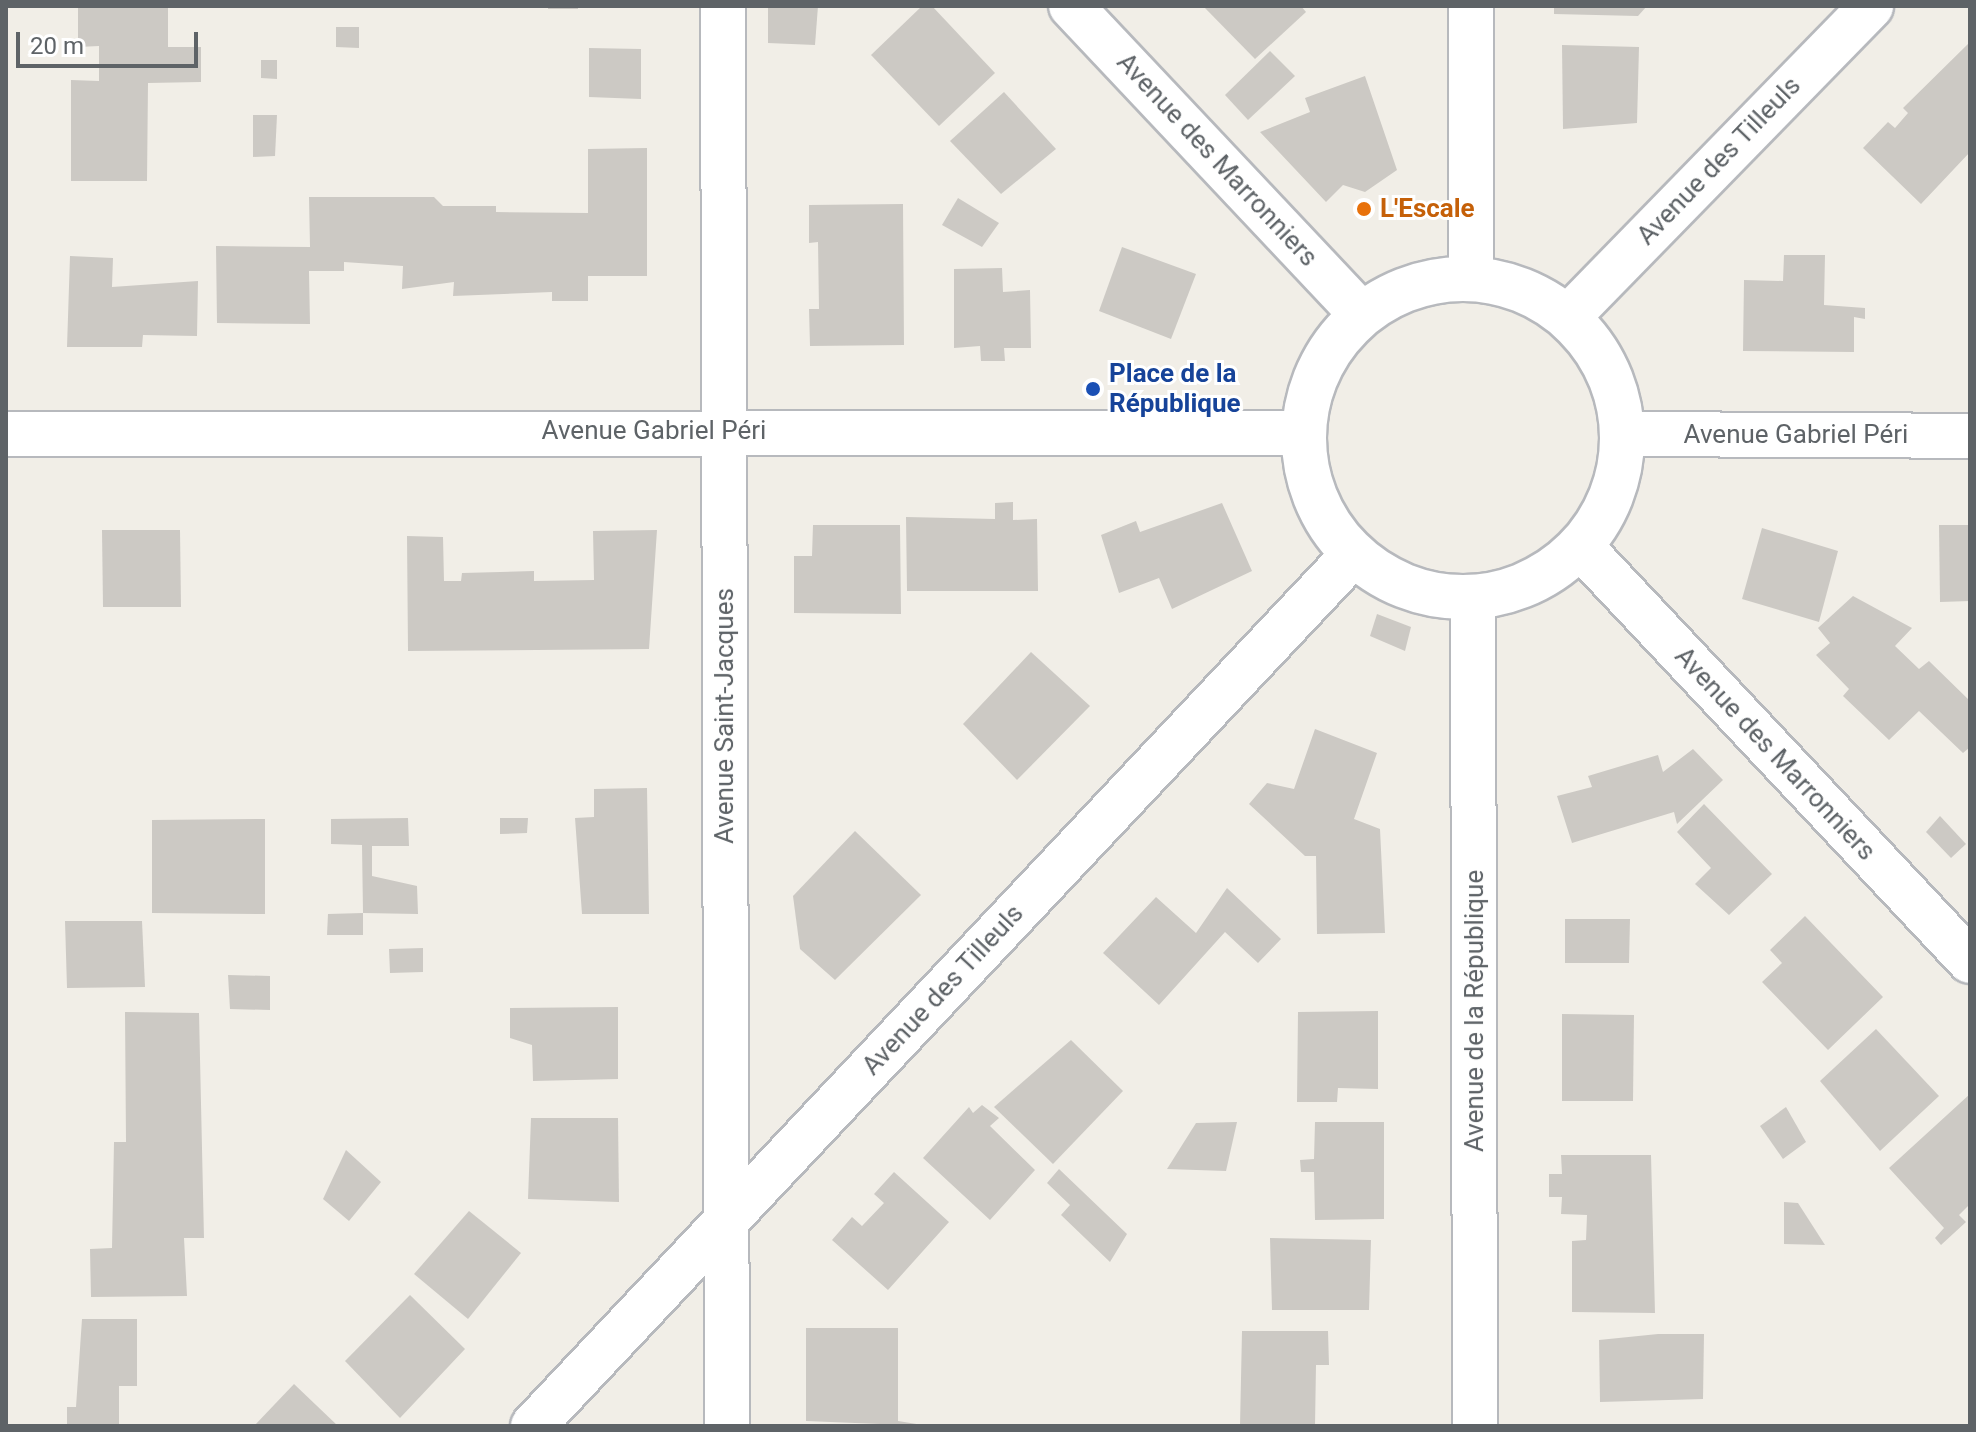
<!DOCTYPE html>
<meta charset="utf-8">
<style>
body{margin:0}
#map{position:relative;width:1976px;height:1432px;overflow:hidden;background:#f1eee7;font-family:Roboto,sans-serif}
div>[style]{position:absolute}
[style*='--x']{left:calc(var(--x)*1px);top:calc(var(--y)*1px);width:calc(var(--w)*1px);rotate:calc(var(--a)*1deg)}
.building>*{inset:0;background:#ccc9c4}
.roads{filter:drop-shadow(2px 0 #b7b9bd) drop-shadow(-2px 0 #b7b9bd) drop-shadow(0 2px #b7b9bd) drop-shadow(0 -2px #b7b9bd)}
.minor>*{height:44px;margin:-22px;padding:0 22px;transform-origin:22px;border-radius:22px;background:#fff}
.minor>.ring{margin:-22px;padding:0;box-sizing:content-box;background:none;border:44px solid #fff;border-radius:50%}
.dots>*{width:22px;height:22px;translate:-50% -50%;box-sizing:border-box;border:4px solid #fff;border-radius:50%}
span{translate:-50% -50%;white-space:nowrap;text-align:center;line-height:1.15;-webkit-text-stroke:6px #fff;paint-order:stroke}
.street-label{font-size:26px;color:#5e6367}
.food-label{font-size:26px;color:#c56008;font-weight:700}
.left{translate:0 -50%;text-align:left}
.transit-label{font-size:26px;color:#164399;font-weight:700}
.frame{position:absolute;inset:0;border:8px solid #5e6367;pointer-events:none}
.scale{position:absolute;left:16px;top:32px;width:182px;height:36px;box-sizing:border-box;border:4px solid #5e6367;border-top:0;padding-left:10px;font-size:24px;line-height:28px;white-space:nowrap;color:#5e6367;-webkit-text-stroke:6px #fff;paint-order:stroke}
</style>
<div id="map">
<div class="building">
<i style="clip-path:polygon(78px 6px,168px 6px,168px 47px,201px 47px,201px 82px,148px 83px,147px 181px,71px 181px,71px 80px,99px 81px,99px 46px,78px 47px)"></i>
<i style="clip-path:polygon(548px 6px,578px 6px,578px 9px,548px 9px)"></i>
<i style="clip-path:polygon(768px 6px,818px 6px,815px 45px,768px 43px)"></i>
<i style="clip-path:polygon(922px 6px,932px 6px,995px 73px,939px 126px,871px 55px)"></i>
<i style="clip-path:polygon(1203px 6px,1301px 6px,1306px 12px,1255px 59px)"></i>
<i style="clip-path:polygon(1554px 6px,1647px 6px,1638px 16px,1554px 14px)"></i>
<i style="clip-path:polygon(336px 27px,359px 27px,359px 48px,336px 47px)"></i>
<i style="clip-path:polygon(1970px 42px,1970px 152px,1921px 204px,1863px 148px,1888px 122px,1895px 128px,1908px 113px,1903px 108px)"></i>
<i style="clip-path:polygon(1562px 45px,1639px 47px,1637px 123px,1563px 129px)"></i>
<i style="clip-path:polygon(589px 48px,641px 49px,641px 99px,589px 97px)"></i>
<i style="clip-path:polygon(1270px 51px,1295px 76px,1248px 120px,1225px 95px)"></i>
<i style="clip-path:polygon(261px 60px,277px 60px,277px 79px,261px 78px)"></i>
<i style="clip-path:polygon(1365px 76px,1397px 170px,1365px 192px,1343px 185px,1326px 202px,1260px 132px,1310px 112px,1305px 98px)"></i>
<i style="clip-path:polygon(1004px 92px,1056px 149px,1001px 194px,950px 141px)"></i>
<i style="clip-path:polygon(253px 115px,277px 115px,275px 156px,253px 157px)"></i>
<i style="clip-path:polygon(647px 148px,647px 276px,588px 276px,588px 301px,552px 301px,552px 292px,453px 296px,454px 282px,402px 289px,403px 266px,344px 262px,344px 271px,309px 271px,310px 324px,217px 323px,216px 246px,310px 247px,309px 197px,434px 197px,443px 206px,496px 206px,496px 212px,588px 213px,588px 149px)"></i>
<i style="clip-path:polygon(958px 198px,999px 223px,982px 247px,942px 225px)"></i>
<i style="clip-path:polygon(903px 204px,904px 345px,810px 346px,809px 309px,819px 309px,818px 242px,809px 243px,809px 205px)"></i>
<i style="clip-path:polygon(1122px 247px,1196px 274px,1171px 339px,1099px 311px)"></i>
<i style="clip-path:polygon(1784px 255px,1825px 255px,1824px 305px,1865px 308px,1865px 319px,1854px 317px,1854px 352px,1743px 351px,1744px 280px,1783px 281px)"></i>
<i style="clip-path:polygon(70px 256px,113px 258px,112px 287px,198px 281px,197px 336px,143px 335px,142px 347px,67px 347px)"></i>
<i style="clip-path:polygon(1002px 268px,1003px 292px,1030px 290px,1031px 348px,1004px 348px,1005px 361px,981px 361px,980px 346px,954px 348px,954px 269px)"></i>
<i style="clip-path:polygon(1013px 502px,1013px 520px,1037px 519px,1038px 591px,907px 591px,906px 517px,995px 519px,995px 503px)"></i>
<i style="clip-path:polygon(1222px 503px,1252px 571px,1172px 609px,1159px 578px,1119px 593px,1101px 535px,1136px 521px,1140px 532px)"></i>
<i style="clip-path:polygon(813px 525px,900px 525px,901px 614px,794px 613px,794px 556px,812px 556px)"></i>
<i style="clip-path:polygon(1939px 525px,1970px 525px,1970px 601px,1940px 602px)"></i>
<i style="clip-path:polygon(1762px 528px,1838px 551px,1819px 622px,1742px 599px)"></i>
<i style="clip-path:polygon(102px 530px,180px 530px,181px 607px,103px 607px)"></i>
<i style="clip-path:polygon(657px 530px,649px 649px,408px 651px,407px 536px,443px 537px,444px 581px,461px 581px,462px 573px,534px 571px,534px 581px,594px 580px,593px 531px)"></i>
<i style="clip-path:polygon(1853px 596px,1912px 628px,1895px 646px,1919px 669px,1929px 661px,1970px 701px,1970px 747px,1963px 753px,1919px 711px,1889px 740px,1843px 696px,1849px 689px,1816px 655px,1830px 643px,1818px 628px)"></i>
<i style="clip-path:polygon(1377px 614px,1411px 627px,1405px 651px,1370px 636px)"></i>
<i style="clip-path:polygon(1031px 652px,1090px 706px,1017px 780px,963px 724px)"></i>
<i style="clip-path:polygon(1315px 729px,1377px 753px,1354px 819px,1380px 829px,1385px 933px,1317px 934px,1316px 856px,1305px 856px,1249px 804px,1267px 783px,1294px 789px)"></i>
<i style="clip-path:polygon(1693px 749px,1723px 780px,1677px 824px,1674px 812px,1572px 843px,1557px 796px,1592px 787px,1588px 776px,1658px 755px,1663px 772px)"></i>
<i style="clip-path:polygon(647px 788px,649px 914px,582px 914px,575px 818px,594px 817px,594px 789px)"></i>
<i style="clip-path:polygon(1704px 804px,1772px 874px,1729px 915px,1695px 884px,1711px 868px,1677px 832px)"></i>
<i style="clip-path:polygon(1940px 816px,1966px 844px,1951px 858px,1926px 832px)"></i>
<i style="clip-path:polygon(408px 818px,409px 846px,372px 846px,372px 876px,417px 886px,418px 914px,363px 913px,362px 845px,331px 844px,331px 819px)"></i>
<i style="clip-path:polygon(500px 818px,528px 818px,527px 833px,500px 834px)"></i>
<i style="clip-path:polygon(265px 819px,265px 914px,152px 913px,152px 820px)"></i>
<i style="clip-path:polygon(855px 831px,921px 895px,835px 980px,800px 949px,793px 896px)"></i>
<i style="clip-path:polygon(1227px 888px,1281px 939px,1258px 963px,1225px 932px,1159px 1005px,1103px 953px,1156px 897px,1196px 933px)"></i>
<i style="clip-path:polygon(363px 913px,363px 935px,327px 935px,328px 914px)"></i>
<i style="clip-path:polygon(1805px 916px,1883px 997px,1828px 1050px,1762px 982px,1782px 963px,1770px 950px)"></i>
<i style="clip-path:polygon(1565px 919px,1630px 919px,1629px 963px,1565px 963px)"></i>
<i style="clip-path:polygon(65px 921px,142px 921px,145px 987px,67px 988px)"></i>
<i style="clip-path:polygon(423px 948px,423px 972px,390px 973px,389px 949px)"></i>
<i style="clip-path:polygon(228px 975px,270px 976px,270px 1010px,230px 1009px)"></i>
<i style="clip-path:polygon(618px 1007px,618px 1079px,533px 1081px,532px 1045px,510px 1038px,510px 1008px)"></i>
<i style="clip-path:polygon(1378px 1011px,1378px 1089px,1338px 1088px,1337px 1102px,1297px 1102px,1298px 1012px)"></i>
<i style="clip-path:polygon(125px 1012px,199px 1013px,204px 1238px,184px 1238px,187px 1296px,91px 1297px,90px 1249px,112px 1248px,114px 1142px,126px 1142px)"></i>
<i style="clip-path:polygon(1562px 1014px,1634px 1015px,1633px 1101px,1562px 1101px)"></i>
<i style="clip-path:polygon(1876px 1029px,1939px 1096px,1880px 1151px,1820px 1081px)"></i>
<i style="clip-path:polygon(1071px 1040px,1123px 1091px,1053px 1164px,994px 1107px)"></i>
<i style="clip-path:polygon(1970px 1094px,1970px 1204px,1959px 1215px,1966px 1222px,1941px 1245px,1935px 1238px,1944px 1228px,1889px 1168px)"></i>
<i style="clip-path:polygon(982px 1105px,999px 1118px,990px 1126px,1035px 1170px,990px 1220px,923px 1158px,969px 1107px,973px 1113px)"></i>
<i style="clip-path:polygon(1786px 1107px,1806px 1142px,1783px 1159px,1760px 1126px)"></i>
<i style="clip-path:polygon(531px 1118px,618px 1118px,619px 1202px,528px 1199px)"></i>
<i style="clip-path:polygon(1237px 1122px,1226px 1171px,1167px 1169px,1196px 1123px)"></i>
<i style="clip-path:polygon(1315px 1122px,1384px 1122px,1384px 1219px,1315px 1220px,1314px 1172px,1301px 1172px,1300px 1160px,1314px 1159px)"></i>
<i style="clip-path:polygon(346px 1150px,381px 1182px,349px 1221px,323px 1199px)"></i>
<i style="clip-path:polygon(1561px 1155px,1651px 1155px,1655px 1313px,1572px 1312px,1572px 1241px,1586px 1240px,1587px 1215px,1561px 1214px,1562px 1197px,1549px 1197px,1549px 1174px,1562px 1174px)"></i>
<i style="clip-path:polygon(1059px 1169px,1127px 1234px,1110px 1262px,1061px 1215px,1070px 1205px,1047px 1183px)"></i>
<i style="clip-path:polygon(894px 1172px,949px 1222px,888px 1290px,832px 1240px,852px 1217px,862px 1226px,884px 1203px,874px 1194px)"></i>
<i style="clip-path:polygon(1784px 1202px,1798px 1203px,1825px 1245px,1784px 1244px)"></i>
<i style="clip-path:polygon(469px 1211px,521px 1253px,468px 1319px,414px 1274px)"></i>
<i style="clip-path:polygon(1270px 1238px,1371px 1240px,1369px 1310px,1272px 1310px)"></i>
<i style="clip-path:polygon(410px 1295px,465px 1349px,400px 1418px,345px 1361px)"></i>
<i style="clip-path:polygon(82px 1319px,137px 1319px,137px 1386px,119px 1386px,119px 1426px,67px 1426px,67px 1407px,76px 1407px)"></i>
<i style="clip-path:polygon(806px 1328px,898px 1328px,898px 1421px,929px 1426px,806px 1421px)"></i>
<i style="clip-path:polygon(1242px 1331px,1328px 1331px,1329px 1365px,1316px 1365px,1315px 1426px,1240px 1426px)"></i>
<i style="clip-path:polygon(1658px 1334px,1704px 1334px,1703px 1399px,1600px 1402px,1599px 1340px)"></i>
<i style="clip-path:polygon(294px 1384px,338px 1426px,254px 1426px)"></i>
</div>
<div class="roads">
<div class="minor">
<i style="--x:723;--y:6;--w:1420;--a:89.84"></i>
<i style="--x:1071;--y:6;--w:424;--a:46.7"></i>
<i style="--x:1471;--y:6;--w:272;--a:90"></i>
<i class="ring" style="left:1304px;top:279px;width:274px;height:274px"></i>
<i style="--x:1568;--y:317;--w:434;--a:-45.7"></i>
<i style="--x:6;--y:434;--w:1297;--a:-0.04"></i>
<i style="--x:1623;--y:434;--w:347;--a:0.3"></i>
<i style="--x:1581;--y:547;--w:568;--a:46.78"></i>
<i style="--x:1473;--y:597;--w:829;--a:89.86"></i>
<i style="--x:533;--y:1426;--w:1196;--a:-46.73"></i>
</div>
</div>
<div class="dots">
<i style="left:1364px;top:209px;background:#e8710a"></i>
<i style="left:1093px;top:389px;background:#1a4fb4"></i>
</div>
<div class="street-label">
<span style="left:1217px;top:160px;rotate:47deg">Avenue des Marronniers</span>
<span style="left:1719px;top:161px;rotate:-46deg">Avenue des Tilleuls</span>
<span style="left:654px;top:431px">Avenue Gabriel Péri</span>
<span style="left:1796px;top:435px">Avenue Gabriel Péri</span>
<span style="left:725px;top:716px;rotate:-90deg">Avenue Saint-Jacques</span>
<span style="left:1775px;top:754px;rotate:47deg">Avenue des Marronniers</span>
<span style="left:943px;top:990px;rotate:-47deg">Avenue des Tilleuls</span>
<span style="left:1475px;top:1011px;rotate:-90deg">Avenue de la République</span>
</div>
<div class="food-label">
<span class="left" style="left:1380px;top:209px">L'Escale</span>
</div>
<div class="transit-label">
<span class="left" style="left:1109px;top:389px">Place de la<br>République</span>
</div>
<div class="frame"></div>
<div class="scale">20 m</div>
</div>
